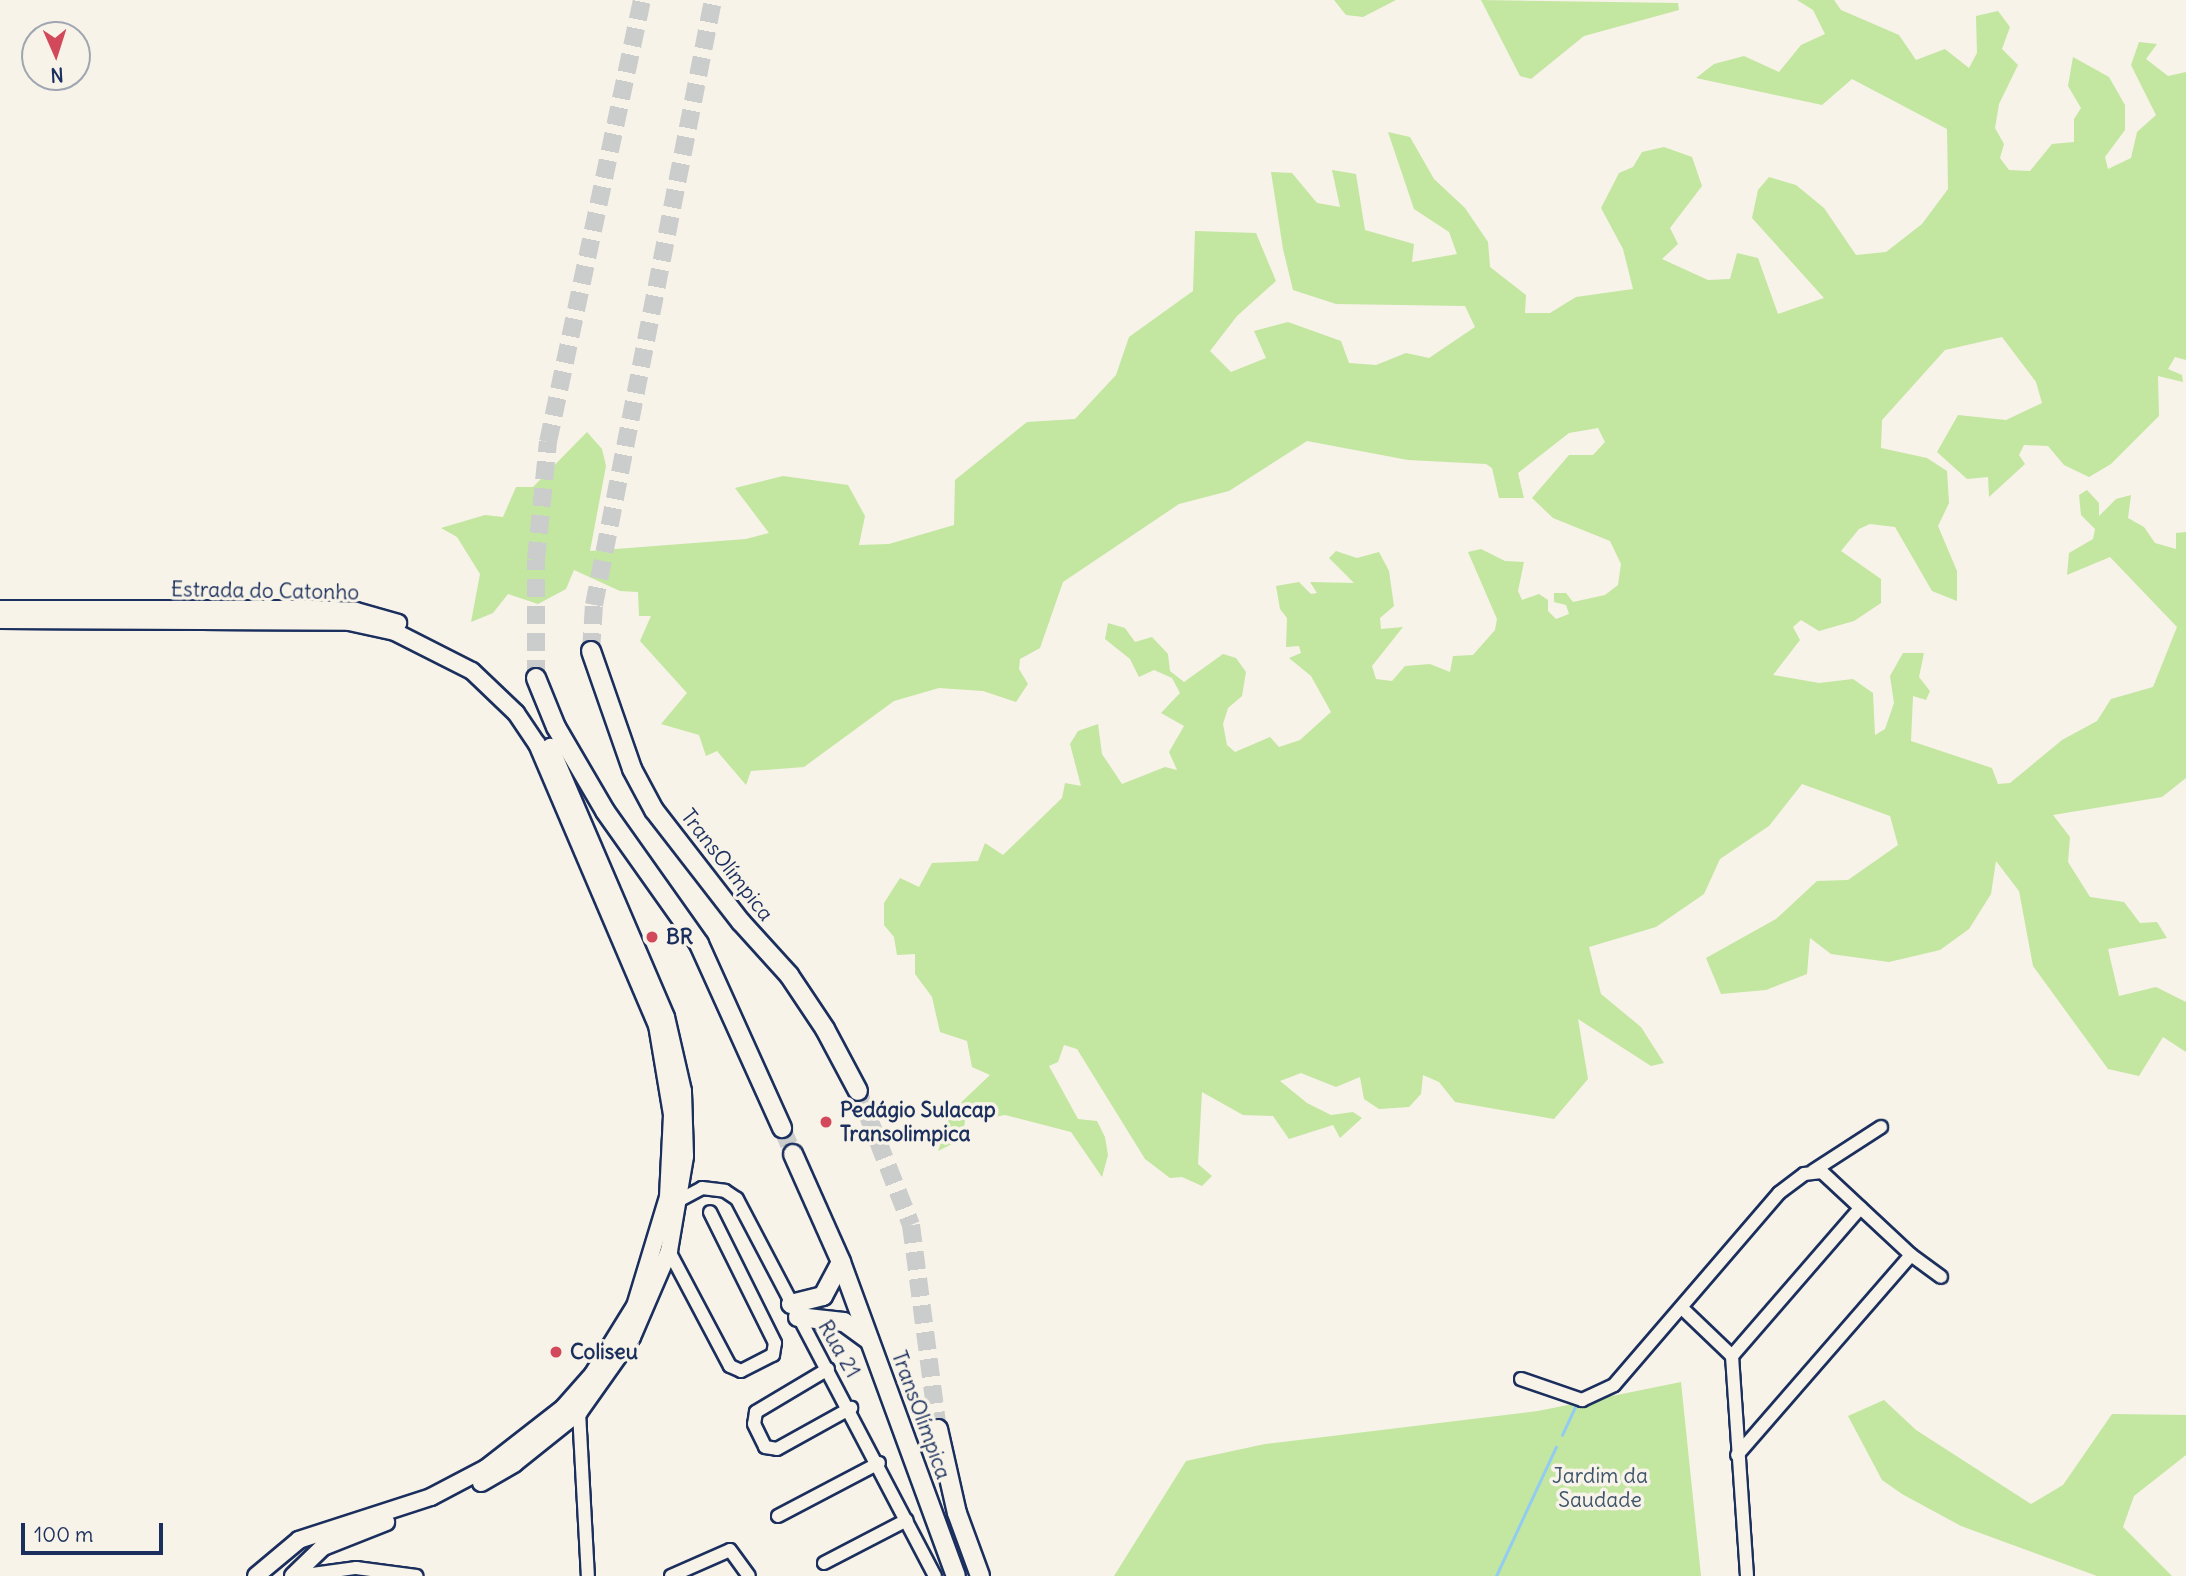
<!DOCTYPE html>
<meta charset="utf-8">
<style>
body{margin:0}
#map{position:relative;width:2186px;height:1576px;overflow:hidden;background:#f7f3e8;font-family:Delius,sans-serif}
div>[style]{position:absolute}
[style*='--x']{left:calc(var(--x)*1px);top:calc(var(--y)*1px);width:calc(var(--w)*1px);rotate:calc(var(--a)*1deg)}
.green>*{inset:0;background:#c3e6a0}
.stream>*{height:2.5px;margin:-1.25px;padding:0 1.25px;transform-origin:1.25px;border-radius:1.25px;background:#93ccf2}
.highway-tunnel>*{height:18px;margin-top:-9px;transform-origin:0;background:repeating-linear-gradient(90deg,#cbcccc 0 18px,transparent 0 27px)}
.roads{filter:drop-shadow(2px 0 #1b2f5e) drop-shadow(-2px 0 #1b2f5e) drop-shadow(0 2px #1b2f5e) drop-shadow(0 -2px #1b2f5e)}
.minor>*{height:12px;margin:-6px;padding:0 6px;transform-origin:6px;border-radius:6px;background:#f7f3e8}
.major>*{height:16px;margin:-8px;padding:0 8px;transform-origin:8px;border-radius:8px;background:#f7f3e8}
.highway>*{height:18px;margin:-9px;padding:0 9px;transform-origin:9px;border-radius:9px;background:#f7f3e8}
.dots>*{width:19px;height:19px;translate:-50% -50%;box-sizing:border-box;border:4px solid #f7f3e8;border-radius:50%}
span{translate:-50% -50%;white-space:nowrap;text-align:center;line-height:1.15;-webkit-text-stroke:7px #f7f3e8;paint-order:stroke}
.street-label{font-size:21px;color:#1b2f5e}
.poi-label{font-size:21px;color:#1b2f5e;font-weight:700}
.left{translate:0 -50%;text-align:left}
.park-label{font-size:21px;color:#3d546b}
.north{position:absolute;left:21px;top:21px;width:70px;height:70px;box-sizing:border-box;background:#f7f3e8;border:2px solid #9fa5b1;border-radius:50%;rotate:177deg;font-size:19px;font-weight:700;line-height:28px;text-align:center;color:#1b2f5e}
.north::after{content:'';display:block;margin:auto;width:24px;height:32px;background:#d1495b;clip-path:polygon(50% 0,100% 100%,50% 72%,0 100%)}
.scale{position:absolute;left:21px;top:1523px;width:142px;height:32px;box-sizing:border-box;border:4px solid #1b2f5e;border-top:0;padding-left:9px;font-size:21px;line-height:24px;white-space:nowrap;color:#1b2f5e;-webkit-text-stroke:5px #f7f3e8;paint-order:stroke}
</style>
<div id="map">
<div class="green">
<i style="clip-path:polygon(1334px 0,1396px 0,1363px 17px,1346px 15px)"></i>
<i style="clip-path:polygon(1481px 0,1678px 3px,1679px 10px,1584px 36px,1531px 79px,1520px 76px)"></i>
<i style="clip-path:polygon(1797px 0,1834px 0,1841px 10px,1899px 35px,1916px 60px,1945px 49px,1969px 68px,1977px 53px,1976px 16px,1998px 11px,2010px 27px,2002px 49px,2018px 65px,1999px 104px,1995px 128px,2004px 144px,2000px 158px,2009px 170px,2030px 171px,2052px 144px,2074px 142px,2074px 119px,2081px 108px,2068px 86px,2073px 57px,2109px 77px,2125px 105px,2125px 130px,2105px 157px,2108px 169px,2131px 158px,2137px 132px,2156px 115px,2131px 65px,2139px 42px,2157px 44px,2146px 59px,2168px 76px,2186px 72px,2186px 360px,2175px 357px,2168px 369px,2182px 375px,2183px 382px,2158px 376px,2159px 416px,2111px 464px,2089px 477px,2064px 465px,2048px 446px,2024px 445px,2019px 455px,2025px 464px,1989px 497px,1988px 477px,1967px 479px,1937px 452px,1958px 415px,2006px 420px,2042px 403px,2036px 382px,2002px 337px,1945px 350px,1882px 420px,1881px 448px,1927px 458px,1947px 471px,1949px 503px,1938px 526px,1957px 571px,1957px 601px,1932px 591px,1895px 527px,1870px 524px,1859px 529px,1841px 551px,1881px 579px,1881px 603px,1854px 621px,1819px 631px,1801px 620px,1793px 627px,1800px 640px,1773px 675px,1819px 683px,1853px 679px,1873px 693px,1875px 735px,1885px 729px,1894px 703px,1890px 676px,1903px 653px,1924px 653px,1919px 677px,1930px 691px,1926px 700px,1913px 696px,1911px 741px,1992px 768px,1998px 784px,2010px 783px,2062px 740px,2097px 721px,2111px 699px,2153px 687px,2177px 627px,2110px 557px,2067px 575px,2069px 553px,2093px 539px,2095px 529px,2081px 515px,2079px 495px,2087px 490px,2099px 503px,2099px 516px,2116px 499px,2131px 495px,2128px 518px,2144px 527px,2155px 543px,2176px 549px,2176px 533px,2186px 532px,2186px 778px,2162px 797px,2053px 815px,2070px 837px,2068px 862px,2090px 897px,2124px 902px,2140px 923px,2157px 922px,2167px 938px,2108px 949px,2119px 996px,2156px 987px,2186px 1002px,2186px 1052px,2163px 1037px,2139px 1076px,2108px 1069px,2033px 966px,2019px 891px,1996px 861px,1991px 894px,1969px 929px,1940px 950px,1889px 962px,1831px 954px,1810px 938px,1807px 974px,1766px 990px,1721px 994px,1706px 958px,1776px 919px,1817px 881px,1848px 880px,1898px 845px,1890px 816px,1802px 784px,1769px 826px,1720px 859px,1704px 894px,1656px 927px,1589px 947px,1601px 994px,1641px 1027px,1664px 1063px,1651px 1066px,1578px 1019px,1588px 1079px,1554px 1119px,1455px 1102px,1439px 1082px,1423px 1075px,1421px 1094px,1409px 1107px,1379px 1109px,1364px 1099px,1360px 1077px,1336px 1087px,1301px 1073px,1280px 1081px,1307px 1103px,1331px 1115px,1353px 1112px,1362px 1118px,1340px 1138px,1333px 1125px,1289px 1139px,1273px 1116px,1243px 1115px,1202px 1092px,1198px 1164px,1212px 1176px,1202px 1186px,1182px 1177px,1170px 1178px,1145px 1159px,1077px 1049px,1064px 1045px,1058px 1062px,1049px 1066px,1078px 1119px,1097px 1121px,1105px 1137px,1108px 1155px,1102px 1177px,1071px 1132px,1005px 1115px,979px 1120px,966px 1115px,962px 1139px,938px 1151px,951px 1112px,990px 1075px,972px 1067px,967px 1041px,940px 1032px,932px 997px,915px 974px,915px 954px,897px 955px,894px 937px,884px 925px,884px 903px,900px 878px,919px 887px,932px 863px,978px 861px,985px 843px,1003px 855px,1062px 798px,1065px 783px,1081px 786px,1070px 744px,1078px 731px,1098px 724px,1102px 754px,1122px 784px,1165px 767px,1177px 770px,1169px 752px,1184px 726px,1161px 713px,1180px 693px,1172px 678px,1154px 670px,1139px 677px,1130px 659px,1105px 639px,1108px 623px,1125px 628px,1135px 642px,1152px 637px,1168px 654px,1170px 671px,1184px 682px,1223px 654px,1236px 658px,1246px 672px,1242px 696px,1228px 708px,1223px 724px,1227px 745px,1235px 752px,1270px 737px,1279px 747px,1300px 740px,1331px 712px,1311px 676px,1289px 658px,1301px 653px,1299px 646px,1286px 647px,1287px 618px,1280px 609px,1276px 586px,1299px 582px,1311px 594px,1317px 593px,1310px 582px,1354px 583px,1329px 558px,1336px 551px,1357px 558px,1379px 552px,1389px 571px,1394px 606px,1380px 618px,1381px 629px,1403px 627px,1372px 666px,1376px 679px,1392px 681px,1405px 666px,1430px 664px,1450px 672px,1453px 656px,1473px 655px,1495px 630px,1497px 619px,1468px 552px,1481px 549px,1505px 561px,1524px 562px,1518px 591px,1522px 600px,1539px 594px,1548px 600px,1548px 611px,1556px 619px,1569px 614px,1566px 605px,1554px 602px,1554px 593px,1566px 593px,1573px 602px,1605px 595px,1618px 585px,1621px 564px,1610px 541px,1553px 518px,1532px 498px,1569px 455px,1593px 455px,1605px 442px,1598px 428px,1569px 433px,1518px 473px,1524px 498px,1499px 498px,1492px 468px,1486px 464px,1408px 460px,1307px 441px,1229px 491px,1179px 504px,1063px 582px,1040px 648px,1020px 659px,1019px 669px,1028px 684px,1016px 702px,983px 691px,939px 688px,894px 701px,804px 767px,751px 771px,746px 785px,717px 751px,706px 756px,699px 735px,661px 724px,687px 693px,640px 641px,651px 616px,639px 616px,638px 592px,620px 591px,574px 570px,566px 589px,538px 604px,508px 594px,493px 613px,471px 622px,480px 574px,457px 537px,441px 528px,485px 515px,503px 517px,516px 487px,533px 487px,587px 432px,602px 449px,606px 466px,590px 551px,746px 539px,769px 533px,735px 488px,783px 476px,848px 485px,865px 516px,859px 545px,889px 544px,954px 525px,955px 480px,1027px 422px,1075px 419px,1116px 375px,1129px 337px,1193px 291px,1195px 231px,1256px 233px,1276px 281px,1237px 316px,1210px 351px,1231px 372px,1266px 358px,1254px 331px,1288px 322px,1341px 341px,1349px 363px,1376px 365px,1406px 353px,1429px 358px,1475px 327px,1465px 306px,1336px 304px,1293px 290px,1283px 249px,1271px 172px,1292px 173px,1317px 203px,1340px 207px,1332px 170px,1356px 174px,1365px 230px,1414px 244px,1412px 262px,1457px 254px,1449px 232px,1414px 209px,1388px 132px,1410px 137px,1434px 179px,1465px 208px,1488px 242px,1490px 267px,1526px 295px,1525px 313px,1550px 313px,1576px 297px,1633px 289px,1623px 249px,1601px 208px,1619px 173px,1633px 167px,1642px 152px,1664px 147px,1692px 157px,1702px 186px,1670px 228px,1678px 244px,1662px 259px,1708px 280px,1730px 279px,1737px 253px,1758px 258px,1778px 314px,1824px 298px,1752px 218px,1758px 190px,1769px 177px,1796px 185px,1824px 208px,1856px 255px,1886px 252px,1922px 224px,1948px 189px,1947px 129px,1852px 79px,1822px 105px,1696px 78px,1714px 64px,1744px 56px,1779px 72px,1801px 45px,1825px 34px,1813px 10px)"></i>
<i style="clip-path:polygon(1681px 1382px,1701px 1576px,1114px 1576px,1186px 1461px,1265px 1444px,1538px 1411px)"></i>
<i style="clip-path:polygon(1884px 1400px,1916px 1430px,2031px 1504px,2063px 1485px,2112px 1414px,2186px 1415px,2186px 1455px,2134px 1496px,2123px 1527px,2172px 1576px,2097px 1576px,1961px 1526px,1902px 1494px,1882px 1480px,1848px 1416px)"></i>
</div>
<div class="stream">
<i style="--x:1562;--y:1435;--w:35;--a:-65"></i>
<i style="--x:1496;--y:1576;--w:142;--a:-65.1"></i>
</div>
<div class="highway-tunnel">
<i style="--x:591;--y:651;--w:46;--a:-86.3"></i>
<i style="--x:594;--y:605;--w:617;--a:-78.87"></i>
<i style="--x:536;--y:678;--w:118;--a:-90"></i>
<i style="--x:536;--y:560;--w:119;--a:-84.2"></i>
<i style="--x:548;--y:442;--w:452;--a:-78"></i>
<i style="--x:858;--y:1091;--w:144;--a:68.4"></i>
<i style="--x:911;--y:1225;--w:206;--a:82.5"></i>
<i style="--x:782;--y:1128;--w:28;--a:67"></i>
</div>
<div class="roads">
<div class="minor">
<i style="--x:1813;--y:1171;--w:81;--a:-32.9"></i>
<i style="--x:678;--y:1201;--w:27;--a:-28"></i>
<i style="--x:702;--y:1188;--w:23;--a:7"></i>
<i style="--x:725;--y:1191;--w:14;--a:34"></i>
<i style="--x:737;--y:1199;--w:426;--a:62.3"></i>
<i style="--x:669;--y:1251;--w:130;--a:62.1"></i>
<i style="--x:730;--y:1366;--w:12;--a:24"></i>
<i style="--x:741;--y:1371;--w:36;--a:-27"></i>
<i style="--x:773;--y:1355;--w:12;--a:-81"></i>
<i style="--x:775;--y:1343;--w:146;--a:-116.4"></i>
<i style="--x:1911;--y:1255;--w:37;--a:36"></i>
<i style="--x:1682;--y:1308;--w:69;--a:43.8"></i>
<i style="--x:828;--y:1369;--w:84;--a:149.2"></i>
<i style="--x:756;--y:1412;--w:12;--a:99"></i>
<i style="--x:754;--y:1424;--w:25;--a:64"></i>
<i style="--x:765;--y:1447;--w:12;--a:9"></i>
<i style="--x:777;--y:1449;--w:85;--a:-29"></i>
<i style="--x:1521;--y:1379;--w:65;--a:19"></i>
<i style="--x:1582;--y:1400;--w:35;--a:-25"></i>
<i style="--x:1614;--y:1385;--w:253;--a:-49.3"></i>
<i style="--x:1779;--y:1193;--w:31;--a:-37"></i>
<i style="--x:1804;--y:1174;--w:18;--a:-6"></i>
<i style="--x:1822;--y:1172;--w:122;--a:43"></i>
<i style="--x:1911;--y:1255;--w:265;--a:131"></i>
<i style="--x:579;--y:1412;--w:164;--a:86.9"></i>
<i style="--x:778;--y:1516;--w:114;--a:-27.7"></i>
<i style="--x:824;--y:1563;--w:93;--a:-27.4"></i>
<i style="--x:298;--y:1576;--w:59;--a:-7.9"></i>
<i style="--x:356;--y:1568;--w:61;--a:7.6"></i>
<i style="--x:671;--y:1576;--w:64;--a:-23.8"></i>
<i style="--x:730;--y:1550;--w:32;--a:54"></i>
<i style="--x:1747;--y:1576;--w:221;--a:-93.9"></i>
<i style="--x:1732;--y:1356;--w:196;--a:-49.1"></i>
</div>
<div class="major">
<i style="--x:0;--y:609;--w:311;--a:0"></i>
<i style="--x:311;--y:609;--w:45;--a:2.5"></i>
<i style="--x:356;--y:611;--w:44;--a:15.9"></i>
<i style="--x:0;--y:620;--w:349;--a:0.3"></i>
<i style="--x:349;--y:622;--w:47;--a:12.3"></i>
<i style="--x:395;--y:632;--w:86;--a:26.9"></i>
<i style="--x:472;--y:671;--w:61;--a:43.7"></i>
<i style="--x:516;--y:713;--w:37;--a:56"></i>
<i style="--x:537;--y:744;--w:306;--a:66.9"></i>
<i style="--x:657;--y:1025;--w:91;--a:80.5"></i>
<i style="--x:672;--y:1115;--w:82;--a:92.8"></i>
<i style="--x:668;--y:1197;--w:114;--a:106.8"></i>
<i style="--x:635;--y:1306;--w:80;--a:121.7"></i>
<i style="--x:593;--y:1374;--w:45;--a:131.4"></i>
<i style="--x:563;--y:1408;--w:98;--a:142.1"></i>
<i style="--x:486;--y:1468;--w:62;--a:152.2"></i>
<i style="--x:431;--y:1497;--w:139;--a:162"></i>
<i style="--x:299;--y:1540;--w:56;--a:140.1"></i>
<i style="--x:481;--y:1483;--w:39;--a:-30"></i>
<i style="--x:515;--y:1463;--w:82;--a:-38.6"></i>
<i style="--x:579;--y:1412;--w:92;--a:-54.8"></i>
<i style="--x:632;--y:1337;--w:94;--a:-66.7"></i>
<i style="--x:669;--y:1251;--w:96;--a:-80.4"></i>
<i style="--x:685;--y:1156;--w:65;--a:-91.8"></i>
<i style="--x:683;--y:1091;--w:76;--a:-102.9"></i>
<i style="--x:666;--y:1017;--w:294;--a:-113.2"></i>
<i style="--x:293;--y:1576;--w:42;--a:-44"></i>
<i style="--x:323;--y:1547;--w:68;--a:-21.6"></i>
</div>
<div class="highway">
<i style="--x:591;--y:651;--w:125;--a:70.8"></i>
<i style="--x:632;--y:769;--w:47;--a:61.8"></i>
<i style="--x:654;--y:810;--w:142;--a:52.2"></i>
<i style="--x:741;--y:922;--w:72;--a:47.8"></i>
<i style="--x:789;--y:975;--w:65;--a:56.3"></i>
<i style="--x:825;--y:1029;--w:70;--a:62"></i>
<i style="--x:536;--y:678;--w:53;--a:67.8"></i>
<i style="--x:556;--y:727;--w:97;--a:59.7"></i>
<i style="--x:605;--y:811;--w:163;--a:54.7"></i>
<i style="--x:699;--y:944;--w:202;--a:65.7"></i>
<i style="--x:793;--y:1154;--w:118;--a:66"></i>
<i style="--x:841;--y:1262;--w:334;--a:69.9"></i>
<i style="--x:791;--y:1304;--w:33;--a:-14"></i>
<i style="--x:823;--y:1296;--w:38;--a:-62"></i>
<i style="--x:798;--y:1317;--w:46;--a:6.2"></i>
<i style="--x:844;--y:1322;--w:31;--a:36"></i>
<i style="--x:938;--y:1429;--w:86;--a:77.3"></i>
<i style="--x:957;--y:1513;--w:67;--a:69.9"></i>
</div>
</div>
<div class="dots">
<i style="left:652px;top:937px;background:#d1495b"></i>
<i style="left:826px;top:1122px;background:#d1495b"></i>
<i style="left:556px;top:1352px;background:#d1495b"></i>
</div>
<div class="street-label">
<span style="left:265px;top:591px;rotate:1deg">Estrada do Catonho</span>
<span style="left:727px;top:865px;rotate:52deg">TransOlímpica</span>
<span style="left:839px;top:1349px;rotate:60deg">Rua 21</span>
<span style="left:921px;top:1415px;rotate:70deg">TransOlímpica</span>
</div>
<div class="poi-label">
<span class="left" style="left:666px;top:937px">BR</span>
<span class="left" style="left:840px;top:1122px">Pedágio Sulacap<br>Transolimpica</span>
<span class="left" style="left:570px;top:1352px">Coliseu</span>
</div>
<div class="park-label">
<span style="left:1600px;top:1488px">Jardim da<br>Saudade</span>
</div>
<div class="north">N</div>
<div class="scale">100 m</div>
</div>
